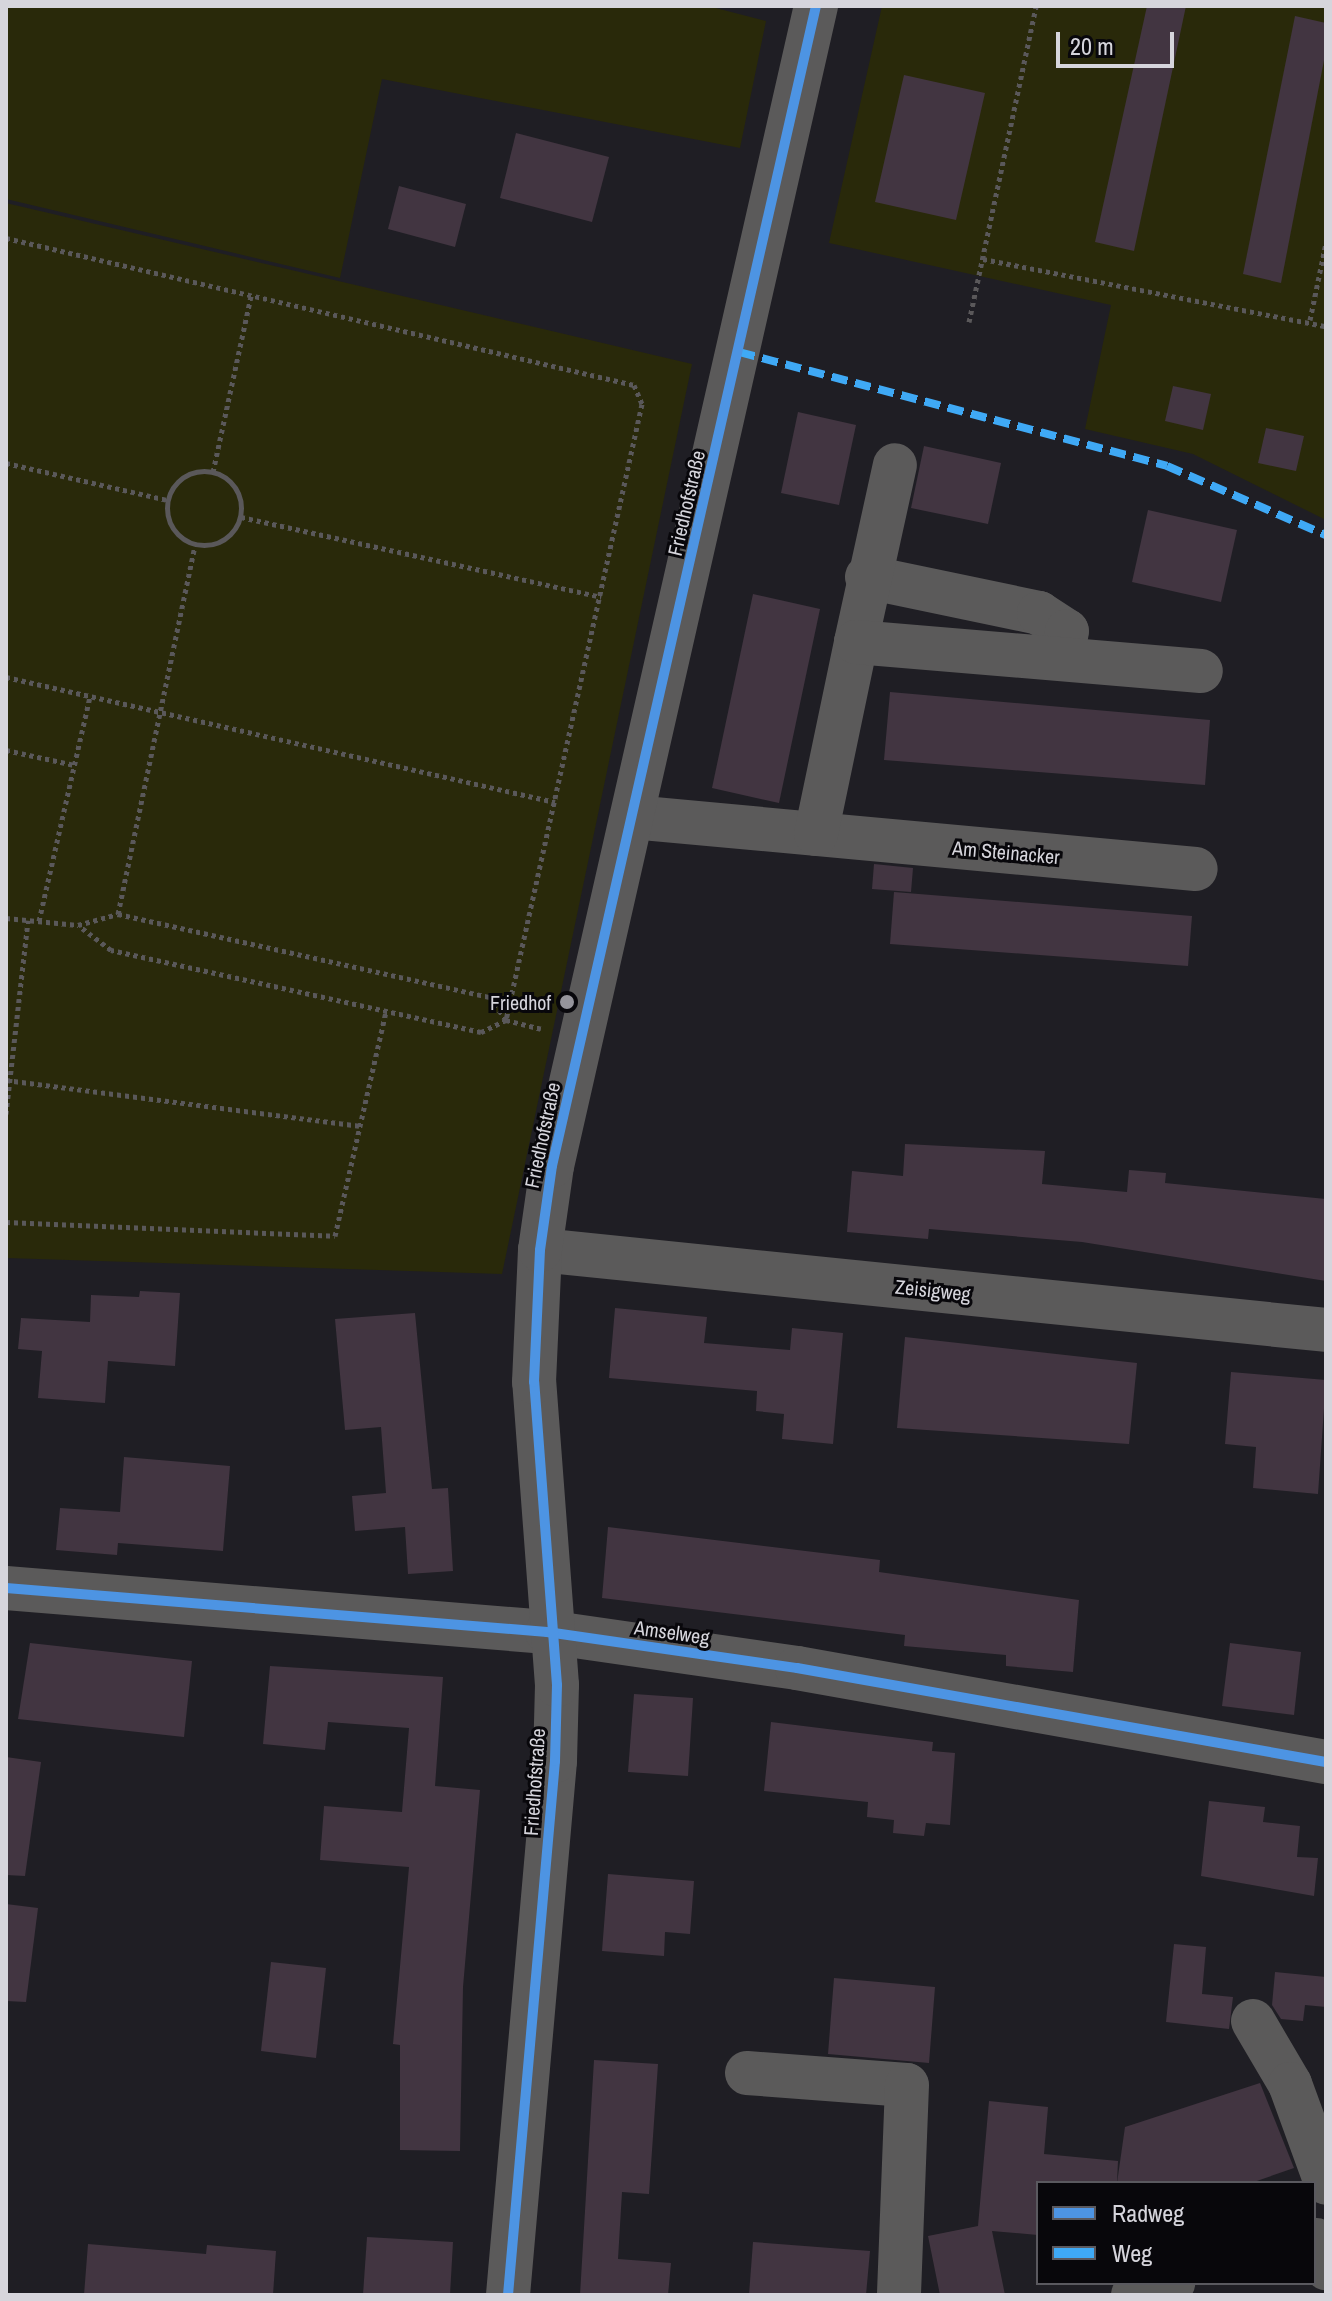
<!DOCTYPE html>
<meta charset="utf-8">
<style>
body{margin:0}
#map{position:relative;width:1332px;height:2301px;overflow:hidden;background:#1f1e24;font-family:"Archivo Narrow",sans-serif}
div>[style]{position:absolute}
[style*='--x']{left:calc(var(--x)*1px);top:calc(var(--y)*1px);width:calc(var(--w)*1px);rotate:calc(var(--a)*1deg)}
.green>*{inset:0;background:#29290a}
.building>*{inset:0;background:#423541}
.path>*{height:5px;margin-top:-2.5px;transform-origin:0;background:repeating-linear-gradient(90deg,#5a585a 0 4px,transparent 0 8px)}
.path>.ring{margin:-2.5px;padding:0;box-sizing:content-box;background:none;border:5px solid #5a585a;border-radius:50%}
.minor>*{height:44px;margin:-22px;padding:0 22px;transform-origin:22px;border-radius:22px;background:#5b5a5a}
.quiet>*{height:8px;margin-top:-4px;transform-origin:0;background:repeating-linear-gradient(90deg,#3fa9f5 0 16px,transparent 0 24px)}
.cycleway>*{height:10px;margin:-5px;padding:0 5px;transform-origin:5px;border-radius:5px;background:#4d94e3}
.dots>*{width:22px;height:22px;translate:-50% -50%;box-sizing:border-box;border:4px solid #08070b;border-radius:50%}
span{translate:-50% -50%;white-space:nowrap;text-align:center;line-height:1.15;-webkit-text-stroke:6px #08070b;paint-order:stroke}
.street-label{font-size:20px;color:#d6d5dc}
.poi-label{font-size:20px;color:#d6d5dc}
.right{translate:-100% -50%;text-align:right}
.frame{position:absolute;inset:0;border:8px solid #d6d5dc;pointer-events:none}
.legend{position:absolute;left:1036px;top:2181px;width:280px;height:104px;box-sizing:border-box;background:#08070b;border:2px solid #5a595f;margin:0;padding:10px 14px;list-style:none;font-size:24px;color:#d6d5dc}
.legend li{display:flex;align-items:center;gap:16px;height:40px}
.legend b{width:40px;border:2px solid #5a595f}
.scale{position:absolute;left:1056px;top:32px;width:118px;height:36px;box-sizing:border-box;border:4px solid #d6d5dc;border-top:0;padding-left:10px;font-size:24px;line-height:28px;white-space:nowrap;color:#d6d5dc;-webkit-text-stroke:6px #08070b;paint-order:stroke}
</style>
<div id="map">
<div class="green">
<i style="clip-path:polygon(6px 6px,708px 6px,766px 21px,740px 148px,382px 79px,340px 278px,6px 199px)"></i>
<i style="clip-path:polygon(882px 6px,1326px 6px,1326px 520px,1193px 454px,1085px 429px,1111px 305px,829px 243px)"></i>
<i style="clip-path:polygon(6px 203px,692px 364px,502px 1274px,6px 1258px)"></i>
</div>
<div class="building">
<i style="clip-path:polygon(1147px 6px,1186px 6px,1134px 251px,1095px 242px)"></i>
<i style="clip-path:polygon(1295px 16px,1326px 23px,1326px 50px,1281px 283px,1243px 274px)"></i>
<i style="clip-path:polygon(904px 75px,985px 93px,956px 220px,875px 202px)"></i>
<i style="clip-path:polygon(516px 133px,609px 157px,592px 222px,500px 198px)"></i>
<i style="clip-path:polygon(399px 186px,466px 204px,455px 247px,388px 229px)"></i>
<i style="clip-path:polygon(1173px 386px,1211px 394px,1203px 430px,1165px 421px)"></i>
<i style="clip-path:polygon(798px 412px,856px 425px,839px 505px,781px 493px)"></i>
<i style="clip-path:polygon(1266px 428px,1304px 436px,1296px 471px,1258px 463px)"></i>
<i style="clip-path:polygon(924px 446px,1001px 463px,988px 524px,911px 508px)"></i>
<i style="clip-path:polygon(1148px 510px,1237px 530px,1221px 602px,1132px 582px)"></i>
<i style="clip-path:polygon(753px 594px,820px 609px,779px 803px,712px 788px)"></i>
<i style="clip-path:polygon(890px 692px,1210px 720px,1205px 785px,884px 760px)"></i>
<i style="clip-path:polygon(874px 864px,913px 868px,911px 892px,872px 889px)"></i>
<i style="clip-path:polygon(894px 892px,1192px 916px,1188px 966px,890px 944px)"></i>
<i style="clip-path:polygon(905px 1144px,1045px 1151px,1042px 1184px,1127px 1192px,1129px 1170px,1166px 1173px,1165px 1183px,1326px 1199px,1326px 1281px,1082px 1242px,929px 1229px,928px 1239px,847px 1232px,852px 1171px,903px 1176px)"></i>
<i style="clip-path:polygon(140px 1291px,180px 1293px,175px 1366px,108px 1361px,105px 1403px,38px 1398px,42px 1351px,18px 1349px,21px 1318px,90px 1322px,91px 1295px,139px 1297px)"></i>
<i style="clip-path:polygon(615px 1308px,707px 1317px,704px 1343px,790px 1350px,792px 1328px,843px 1333px,833px 1444px,782px 1439px,784px 1414px,756px 1411px,757px 1391px,609px 1378px)"></i>
<i style="clip-path:polygon(415px 1313px,432px 1489px,448px 1488px,453px 1571px,408px 1574px,405px 1527px,355px 1531px,352px 1496px,386px 1493px,381px 1427px,345px 1430px,335px 1319px)"></i>
<i style="clip-path:polygon(905px 1337px,1137px 1363px,1129px 1444px,897px 1428px)"></i>
<i style="clip-path:polygon(1231px 1372px,1326px 1380px,1318px 1494px,1253px 1488px,1256px 1447px,1225px 1444px)"></i>
<i style="clip-path:polygon(124px 1457px,230px 1466px,223px 1551px,118px 1543px,117px 1555px,56px 1550px,60px 1508px,120px 1512px)"></i>
<i style="clip-path:polygon(608px 1527px,880px 1560px,879px 1572px,1079px 1600px,1073px 1672px,1006px 1666px,1006px 1655px,904px 1646px,905px 1635px,602px 1598px)"></i>
<i style="clip-path:polygon(30px 1643px,192px 1661px,184px 1737px,18px 1719px)"></i>
<i style="clip-path:polygon(1230px 1643px,1301px 1652px,1294px 1715px,1222px 1706px)"></i>
<i style="clip-path:polygon(270px 1666px,443px 1677px,435px 1786px,480px 1790px,463px 1987px,460px 2151px,400px 2150px,400px 2045px,393px 2044px,409px 1867px,320px 1860px,324px 1806px,402px 1812px,409px 1728px,328px 1722px,325px 1750px,263px 1744px)"></i>
<i style="clip-path:polygon(634px 1694px,693px 1698px,688px 1776px,628px 1772px)"></i>
<i style="clip-path:polygon(771px 1722px,933px 1742px,932px 1751px,955px 1753px,950px 1825px,926px 1823px,924px 1836px,893px 1833px,894px 1820px,867px 1817px,868px 1802px,764px 1791px)"></i>
<i style="clip-path:polygon(6px 1757px,41px 1762px,25px 1876px,6px 1875px)"></i>
<i style="clip-path:polygon(1209px 1801px,1265px 1807px,1263px 1822px,1300px 1826px,1297px 1857px,1318px 1858px,1314px 1896px,1201px 1876px)"></i>
<i style="clip-path:polygon(608px 1874px,694px 1881px,690px 1934px,665px 1932px,664px 1956px,602px 1951px)"></i>
<i style="clip-path:polygon(6px 1904px,38px 1908px,26px 2002px,6px 2001px)"></i>
<i style="clip-path:polygon(1174px 1944px,1206px 1947px,1202px 1994px,1233px 1997px,1229px 2029px,1166px 2022px)"></i>
<i style="clip-path:polygon(271px 1962px,326px 1968px,316px 2058px,261px 2051px)"></i>
<i style="clip-path:polygon(1275px 1972px,1326px 1977px,1326px 2007px,1305px 2005px,1303px 2021px,1281px 2019px,1272px 2005px)"></i>
<i style="clip-path:polygon(834px 1978px,935px 1987px,929px 2063px,828px 2054px)"></i>
<i style="clip-path:polygon(594px 2060px,658px 2064px,649px 2194px,622px 2192px,618px 2259px,671px 2263px,668px 2295px,580px 2295px)"></i>
<i style="clip-path:polygon(1260px 2083px,1294px 2168px,1251px 2183px,1117px 2183px,1125px 2127px)"></i>
<i style="clip-path:polygon(989px 2101px,1048px 2107px,1044px 2154px,1118px 2161px,1117px 2183px,1038px 2183px,1038px 2235px,992px 2231px,1005px 2295px,940px 2295px,928px 2236px,978px 2226px)"></i>
<i style="clip-path:polygon(367px 2237px,453px 2242px,450px 2295px,363px 2295px)"></i>
<i style="clip-path:polygon(753px 2242px,870px 2251px,866px 2295px,749px 2295px)"></i>
<i style="clip-path:polygon(88px 2244px,206px 2254px,207px 2245px,276px 2251px,273px 2295px,84px 2295px)"></i>
</div>
<div class="path">
<i style="--x:6;--y:238;--w:645;--a:13.17"></i>
<i style="--x:634;--y:385;--w:21;--a:67"></i>
<i style="--x:642;--y:404;--w:631;--a:102.45"></i>
<i style="--x:506;--y:1020;--w:28;--a:154"></i>
<i style="--x:481;--y:1032;--w:379;--a:-167.5"></i>
<i style="--x:111;--y:950;--w:41;--a:-142.9"></i>
<i style="--x:983;--y:259;--w:349;--a:11.1"></i>
<i style="--x:1310;--y:320;--w:79;--a:-78.3"></i>
<i style="--x:969;--y:322;--w:323;--a:-78"></i>
<i style="--x:6;--y:463;--w:165;--a:12.9"></i>
<i class="ring" style="left:167px;top:471px;width:69px;height:69px"></i>
<i style="--x:213;--y:472;--w:180;--a:-77.8"></i>
<i style="--x:241;--y:517;--w:369;--a:12.5"></i>
<i style="--x:6;--y:677;--w:563;--a:12.83"></i>
<i style="--x:6;--y:750;--w:70;--a:12.4"></i>
<i style="--x:118;--y:914;--w:377;--a:-78.2"></i>
<i style="--x:6;--y:918;--w:72;--a:5.6"></i>
<i style="--x:78;--y:925;--w:41;--a:-15.4"></i>
<i style="--x:118;--y:914;--w:381;--a:12.6"></i>
<i style="--x:490;--y:997;--w:28;--a:55"></i>
<i style="--x:506;--y:1020;--w:36;--a:14"></i>
<i style="--x:39;--y:921;--w:231;--a:-77.2"></i>
<i style="--x:6;--y:1080;--w:356;--a:7.4"></i>
<i style="--x:6;--y:1114;--w:195;--a:-83.5"></i>
<i style="--x:6;--y:1222;--w:329;--a:2.4"></i>
<i style="--x:335;--y:1236;--w:231;--a:-77.2"></i>
</div>
<div class="minor">
<i style="--x:867;--y:577;--w:176;--a:11.8"></i>
<i style="--x:1039;--y:613;--w:33;--a:33"></i>
<i style="--x:1067;--y:631;--w:27;--a:100"></i>
<i style="--x:856;--y:642;--w:181;--a:-77.6"></i>
<i style="--x:632;--y:817;--w:566;--a:5.27"></i>
<i style="--x:816;--y:834;--w:196;--a:-78.2"></i>
<i style="--x:856;--y:642;--w:346;--a:4.8"></i>
<i style="--x:540;--y:1250;--w:790;--a:5.81"></i>
<i style="--x:6;--y:1588;--w:543;--a:4.65"></i>
<i style="--x:547;--y:1632;--w:253;--a:8.2"></i>
<i style="--x:797;--y:1668;--w:537;--a:10.08"></i>
<i style="--x:1253;--y:2021;--w:73;--a:59.6"></i>
<i style="--x:1290;--y:2084;--w:105;--a:70"></i>
<i style="--x:747;--y:2073;--w:160;--a:4.3"></i>
<i style="--x:907;--y:2085;--w:210;--a:92.2"></i>
<i style="--x:1316;--y:2240;--w:30;--a:70"></i>
<i style="--x:508;--y:2295;--w:536;--a:-84.97"></i>
<i style="--x:555;--y:1761;--w:76;--a:-88.5"></i>
<i style="--x:557;--y:1685;--w:304;--a:-94.3"></i>
<i style="--x:534;--y:1382;--w:132;--a:-87.4"></i>
<i style="--x:540;--y:1250;--w:85;--a:-81.9"></i>
<i style="--x:552;--y:1166;--w:1190;--a:-77.18"></i>
<i style="--x:1133;--y:2295;--w:42;--a:-16.7"></i>
</div>
<div class="quiet">
<i style="--x:739;--y:352;--w:443;--a:14.9"></i>
<i style="--x:1167;--y:466;--w:173;--a:23.5"></i>
</div>
<div class="cycleway">
<i style="--x:6;--y:1588;--w:543;--a:4.65"></i>
<i style="--x:547;--y:1632;--w:253;--a:8.2"></i>
<i style="--x:797;--y:1668;--w:537;--a:10.08"></i>
<i style="--x:508;--y:2295;--w:536;--a:-84.97"></i>
<i style="--x:555;--y:1761;--w:76;--a:-88.5"></i>
<i style="--x:557;--y:1685;--w:304;--a:-94.3"></i>
<i style="--x:534;--y:1382;--w:132;--a:-87.4"></i>
<i style="--x:540;--y:1250;--w:85;--a:-81.9"></i>
<i style="--x:552;--y:1166;--w:1190;--a:-77.18"></i>
</div>
<div class="dots">
<i style="left:567px;top:1002px;background:#96959c"></i>
</div>
<div class="street-label">
<span style="left:686px;top:503px;rotate:-77deg">Friedhofstraße</span>
<span style="left:1006px;top:852px;rotate:5deg">Am Steinacker</span>
<span style="left:542px;top:1135px;rotate:-78deg">Friedhofstraße</span>
<span style="left:933px;top:1290px;rotate:6deg">Zeisigweg</span>
<span style="left:672px;top:1632px;rotate:8deg">Amselweg</span>
<span style="left:534px;top:1782px;rotate:-86deg">Friedhofstraße</span>
</div>
<div class="poi-label">
<span class="right" style="left:551px;top:1002px">Friedhof</span>
</div>
<div class="frame"></div>
<ul class="legend">
<li><b style="height:10px;background:#4d94e3"></b>Radweg</li>
<li><b style="height:10px;background:#3fa9f5"></b>Weg</li>
</ul>
<div class="scale">20 m</div>
</div>
